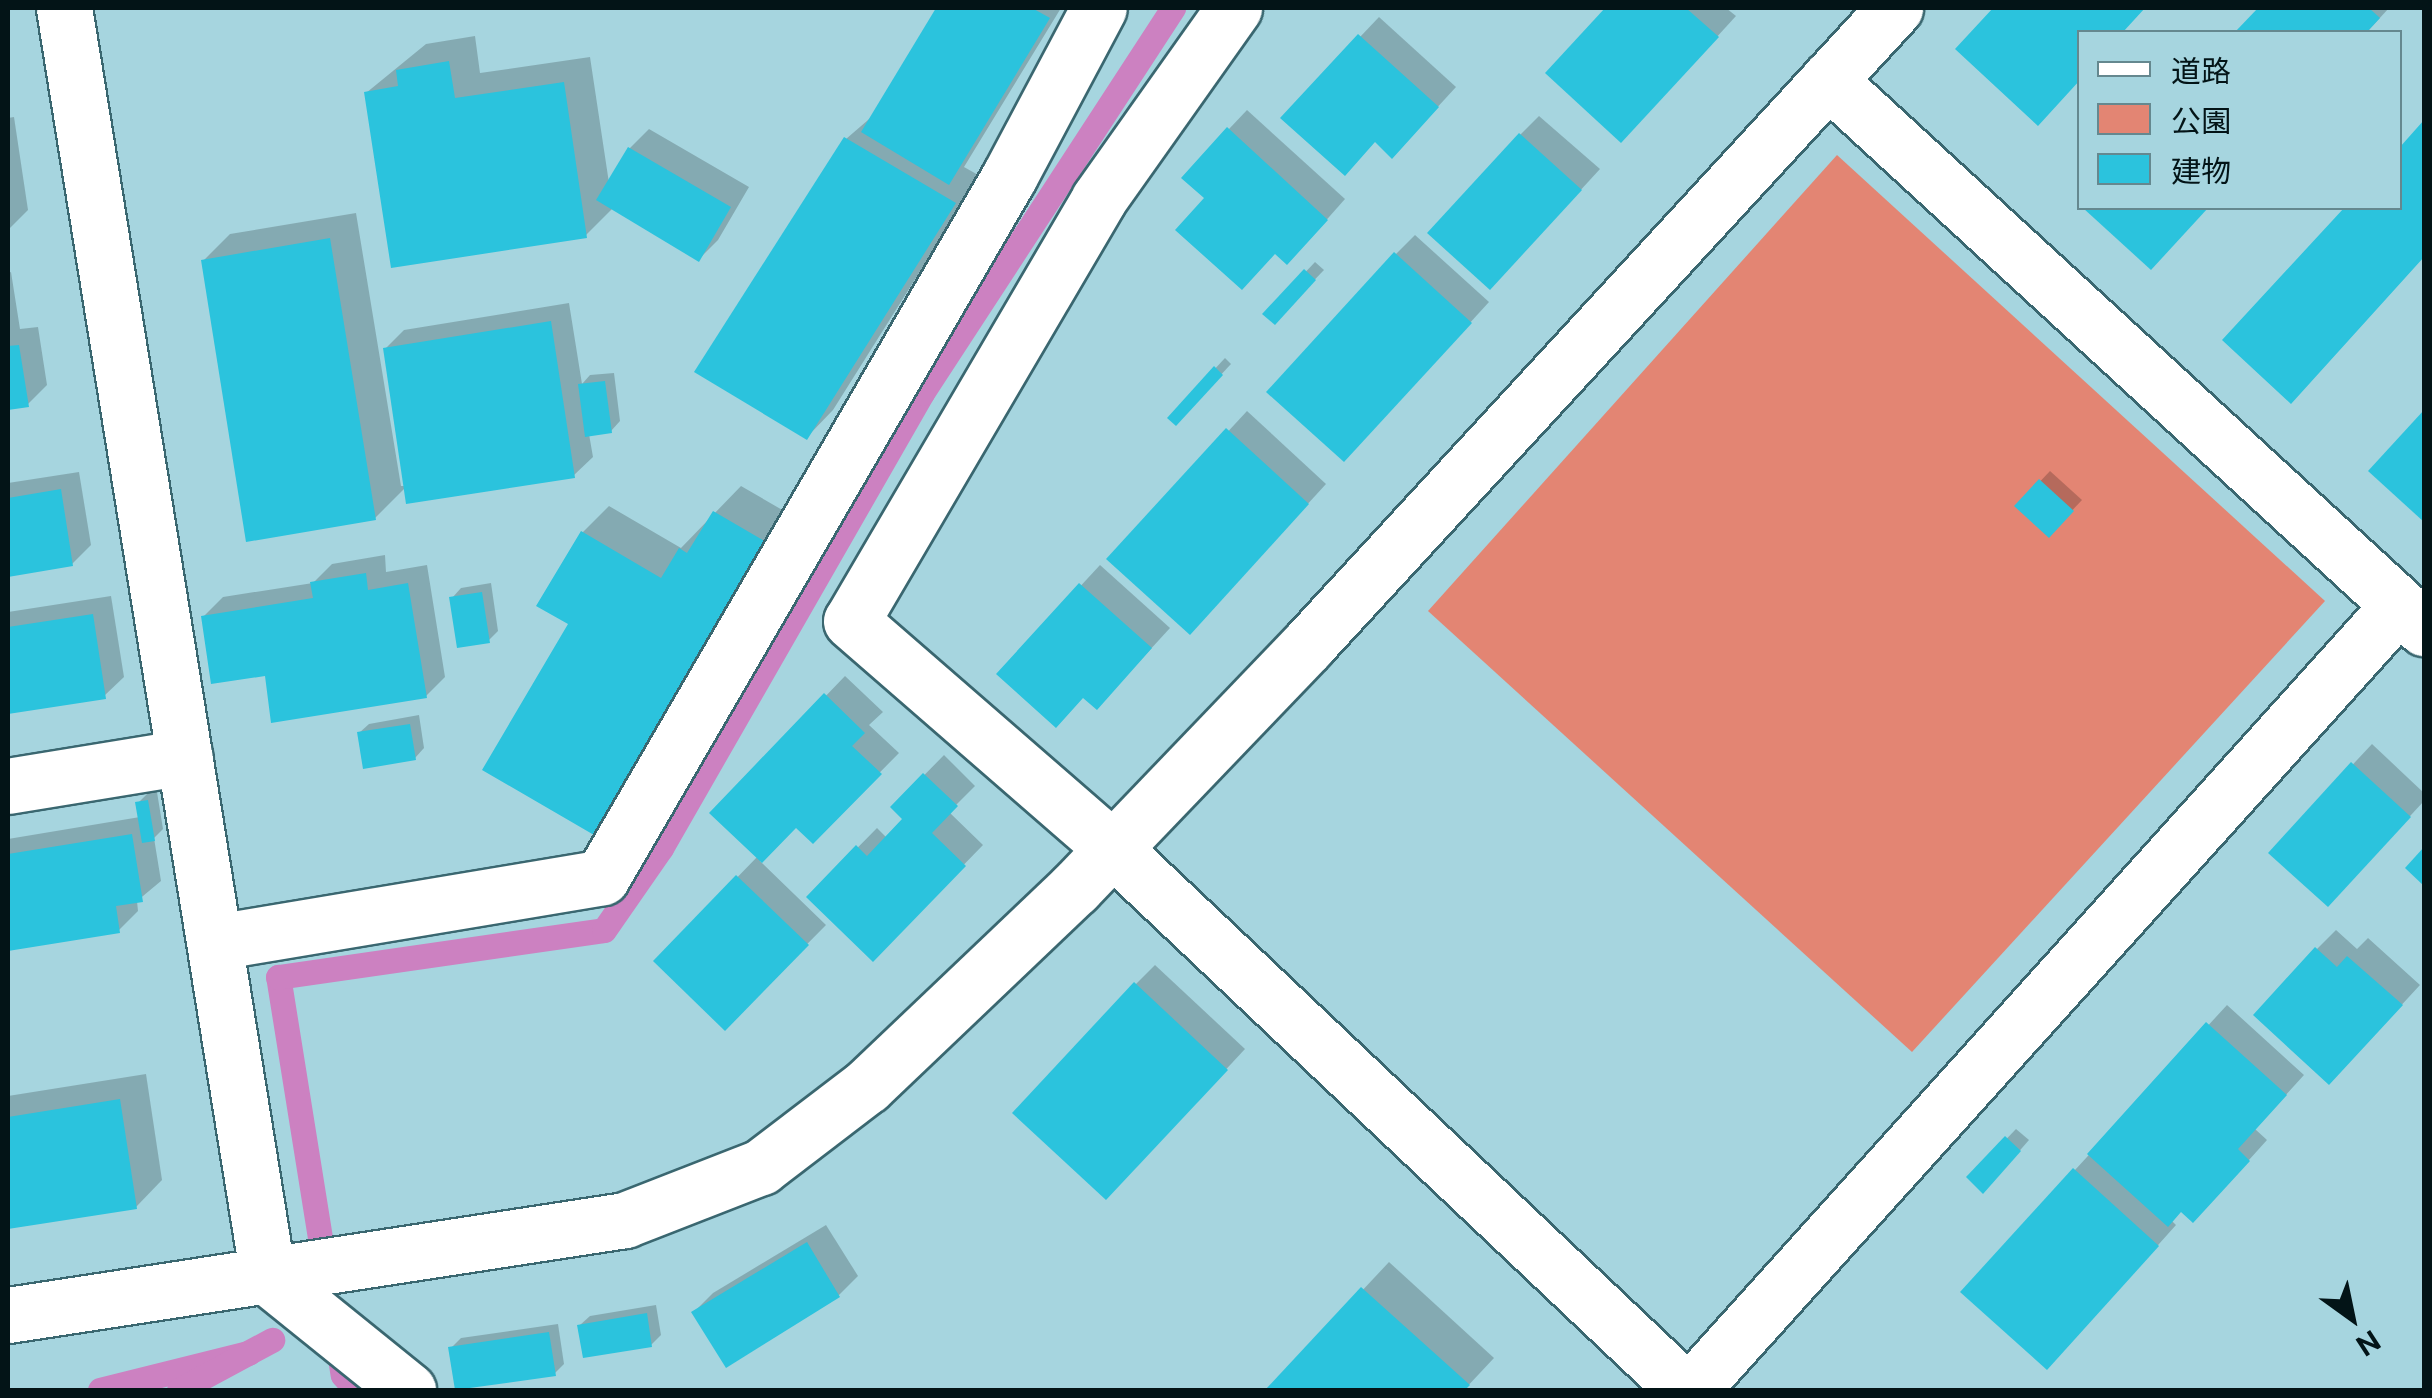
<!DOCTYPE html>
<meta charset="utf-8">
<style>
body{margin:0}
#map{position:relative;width:2432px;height:1398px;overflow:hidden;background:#a6d5df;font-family:"Public Sans","Noto Sans JP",sans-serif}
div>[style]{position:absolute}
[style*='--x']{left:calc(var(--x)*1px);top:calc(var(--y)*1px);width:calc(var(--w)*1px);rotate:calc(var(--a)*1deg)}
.green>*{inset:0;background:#e38573}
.shadow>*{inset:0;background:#0003}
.stream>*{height:25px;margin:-12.5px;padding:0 12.5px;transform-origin:12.5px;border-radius:12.5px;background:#cc81c1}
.building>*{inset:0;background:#2bc3dd}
.roads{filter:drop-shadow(2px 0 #3a6770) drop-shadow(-2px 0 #3a6770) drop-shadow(0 2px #3a6770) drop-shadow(0 -2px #3a6770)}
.minor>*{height:55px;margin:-27.5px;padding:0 27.5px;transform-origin:27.5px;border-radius:27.5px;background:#fff}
span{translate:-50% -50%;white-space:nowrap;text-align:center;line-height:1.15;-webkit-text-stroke:8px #a6d5df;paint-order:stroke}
.frame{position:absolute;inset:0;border:10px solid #031417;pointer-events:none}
.legend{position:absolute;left:2077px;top:30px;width:325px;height:180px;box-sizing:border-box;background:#a6d5df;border:2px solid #65888f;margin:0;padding:12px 18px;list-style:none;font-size:30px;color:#031417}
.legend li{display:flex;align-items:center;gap:20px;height:50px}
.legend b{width:50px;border:2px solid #65888f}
.north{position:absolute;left:2302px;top:1268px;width:100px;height:100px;-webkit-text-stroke:8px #a6d5df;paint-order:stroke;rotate:147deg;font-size:28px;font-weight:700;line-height:40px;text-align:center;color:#031417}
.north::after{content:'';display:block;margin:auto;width:35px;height:45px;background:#031417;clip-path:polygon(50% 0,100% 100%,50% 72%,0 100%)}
</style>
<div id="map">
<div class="green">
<i style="clip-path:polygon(1837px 155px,2325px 601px,1912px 1052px,1428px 611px)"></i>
</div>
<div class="shadow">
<i style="clip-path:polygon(939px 8px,1061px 8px,964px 167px,980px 176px,833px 410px,807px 437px,846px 139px,875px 114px)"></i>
<i style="clip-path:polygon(1609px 8px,1726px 8px,1736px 16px,1640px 121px,1549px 73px)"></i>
<i style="clip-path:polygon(1997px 8px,2144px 8px,2121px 32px,2080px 32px,1958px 49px)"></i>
<i style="clip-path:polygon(2261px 8px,2389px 8px,2367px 32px,2238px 32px)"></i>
<i style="clip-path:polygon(1379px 17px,1456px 87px,1411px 136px,1376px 140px,1283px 118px)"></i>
<i style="clip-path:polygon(475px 36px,480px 73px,590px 57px,609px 183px,630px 148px,649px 129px,749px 187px,718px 240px,699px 259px,614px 207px,586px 235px,366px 93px,426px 44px)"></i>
<i style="clip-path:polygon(1247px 110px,1345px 199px,1306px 243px,1275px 251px,1207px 198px,1229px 129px)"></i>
<i style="clip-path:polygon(1539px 116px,1600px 169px,1509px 268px,1520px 135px)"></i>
<i style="clip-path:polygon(14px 117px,28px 210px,8px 230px,8px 118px)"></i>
<i style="clip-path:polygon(2424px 123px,2424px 256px,2317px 374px,2226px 340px,2347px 208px,2400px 208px,2400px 151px)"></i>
<i style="clip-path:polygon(2086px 208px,2207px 208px,2151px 267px)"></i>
<i style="clip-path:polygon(356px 213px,401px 486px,405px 486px,385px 349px,404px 330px,569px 303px,582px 384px,590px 375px,614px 373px,620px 421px,611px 431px,589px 434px,593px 457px,573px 476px,406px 487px,375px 518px,204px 260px,230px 234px)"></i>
<i style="clip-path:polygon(1415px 235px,1489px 302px,1363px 440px,1396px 254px)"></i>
<i style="clip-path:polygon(1315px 262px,1324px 270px,1274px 322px,1266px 314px)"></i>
<i style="clip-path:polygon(11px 272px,20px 329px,38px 327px,47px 385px,28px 404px,8px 408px,8px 273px)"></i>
<i style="clip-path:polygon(1225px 358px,1231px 364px,1176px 423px,1170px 417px)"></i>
<i style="clip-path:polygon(1247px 411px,1326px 484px,1209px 612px,1110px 559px)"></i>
<i style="clip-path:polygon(2424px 414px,2424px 518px,2372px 471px)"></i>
<i style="clip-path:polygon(2050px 471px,2082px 500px,2049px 535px,2017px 506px)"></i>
<i style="clip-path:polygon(79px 472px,91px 545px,72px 564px,8px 574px,8px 483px)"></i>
<i style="clip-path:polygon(741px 486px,791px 515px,620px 806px,593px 832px,572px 623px,583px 532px,609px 506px,681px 548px)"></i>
<i style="clip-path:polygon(385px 555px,386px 572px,427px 565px,445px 677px,426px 696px,267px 673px,204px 616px,223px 597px,313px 583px,332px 564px)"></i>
<i style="clip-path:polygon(1100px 565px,1170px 628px,1115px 688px,1084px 696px,1000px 673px)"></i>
<i style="clip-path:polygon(491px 583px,498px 631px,488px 641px,452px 598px,461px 588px)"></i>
<i style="clip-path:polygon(111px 596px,124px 677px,104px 696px,8px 711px,8px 612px)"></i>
<i style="clip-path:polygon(845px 676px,883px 712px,869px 725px,899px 753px,813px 840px,797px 824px,760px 861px,826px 925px,725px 1027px,656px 961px,758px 856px,713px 813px)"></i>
<i style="clip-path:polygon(419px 715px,424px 748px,415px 758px,359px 733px,369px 724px)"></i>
<i style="clip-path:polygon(2372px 744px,2424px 793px,2424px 801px,2346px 885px,2271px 852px)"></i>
<i style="clip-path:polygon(944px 755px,975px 786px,949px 812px,983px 845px,873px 958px,809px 897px,877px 828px,887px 838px,906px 818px,893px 807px)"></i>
<i style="clip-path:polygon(157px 792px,163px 829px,154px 838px,161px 881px,137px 901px,138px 911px,119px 930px,8px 948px,8px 839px,140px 817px,138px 803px,148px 793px)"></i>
<i style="clip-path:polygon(2336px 930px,2357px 949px,2368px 938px,2420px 985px,2348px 1063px,2317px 949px)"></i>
<i style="clip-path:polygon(1155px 965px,1245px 1049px,1125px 1178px,1136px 984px)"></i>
<i style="clip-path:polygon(2227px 1005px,2304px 1075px,2255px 1129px,2267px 1140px,2212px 1201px,2182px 1210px,2171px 1220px,2176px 1225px,2066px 1348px,2075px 1170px)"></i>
<i style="clip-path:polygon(146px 1074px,162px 1180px,136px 1207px,8px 1227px,8px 1096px)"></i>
<i style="clip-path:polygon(2016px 1129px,2029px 1140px,1993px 1181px,1970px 1177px)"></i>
<i style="clip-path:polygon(826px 1225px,858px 1276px,839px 1295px,694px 1312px,713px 1293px)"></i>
<i style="clip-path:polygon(1389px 1262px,1494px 1358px,1464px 1390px,1269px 1390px)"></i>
<i style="clip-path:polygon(656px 1305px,661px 1335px,651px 1345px,580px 1325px,590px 1316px)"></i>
<i style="clip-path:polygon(558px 1324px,564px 1364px,554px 1374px,451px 1348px,461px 1338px)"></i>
</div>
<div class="stream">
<i style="--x:325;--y:1269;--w:296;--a:-99.1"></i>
<i style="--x:278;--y:977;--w:329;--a:-8.2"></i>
<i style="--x:604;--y:930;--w:100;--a:-55.2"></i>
<i style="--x:661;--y:848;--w:525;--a:-60.16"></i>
<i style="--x:922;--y:393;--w:460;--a:-56.9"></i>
<i style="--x:337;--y:1339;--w:36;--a:81"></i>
<i style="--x:343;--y:1375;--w:20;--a:49"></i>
<i style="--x:100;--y:1390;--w:153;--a:-14"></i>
<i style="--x:179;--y:1390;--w:106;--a:-28.3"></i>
</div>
<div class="building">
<i style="clip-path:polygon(936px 8px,1032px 8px,1050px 18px,949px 185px,861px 132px)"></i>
<i style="clip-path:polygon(1605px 8px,1686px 8px,1719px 37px,1621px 143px,1545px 73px)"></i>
<i style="clip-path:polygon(1993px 8px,2145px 8px,2123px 32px,2080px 32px,2080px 80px,2038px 126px,1955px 49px)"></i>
<i style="clip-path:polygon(2258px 8px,2369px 8px,2380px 18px,2367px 32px,2235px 32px)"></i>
<i style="clip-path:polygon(1358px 34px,1439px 107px,1392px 159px,1375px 142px,1345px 176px,1280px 118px)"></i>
<i style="clip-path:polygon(449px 61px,455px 98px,564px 82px,587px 238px,391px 268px,364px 92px,398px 86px,396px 70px)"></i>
<i style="clip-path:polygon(2424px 120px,2424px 257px,2291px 404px,2222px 340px,2344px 208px,2400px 208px,2400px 147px)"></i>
<i style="clip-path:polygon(1227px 127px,1328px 220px,1287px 265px,1275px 254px,1242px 290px,1175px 230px,1204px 198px,1181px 178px)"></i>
<i style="clip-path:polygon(1519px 133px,1582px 190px,1490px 290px,1427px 233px)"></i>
<i style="clip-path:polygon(844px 137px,956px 203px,807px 440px,694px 372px)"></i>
<i style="clip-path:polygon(628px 147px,731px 207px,699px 262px,596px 200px)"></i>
<i style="clip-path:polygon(2083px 208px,2208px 208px,2151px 270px)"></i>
<i style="clip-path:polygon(330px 238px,376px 520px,246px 542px,201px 260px)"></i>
<i style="clip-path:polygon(1394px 252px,1472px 323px,1344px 462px,1266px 392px)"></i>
<i style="clip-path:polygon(1304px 269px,1316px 280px,1275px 325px,1262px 314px)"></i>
<i style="clip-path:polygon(551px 321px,575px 478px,406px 504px,383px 348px)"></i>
<i style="clip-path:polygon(19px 345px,29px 407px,8px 410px,8px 346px)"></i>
<i style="clip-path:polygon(1214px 366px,1223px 375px,1176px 426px,1167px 418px)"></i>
<i style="clip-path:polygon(605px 381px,612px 433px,585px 437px,578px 384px)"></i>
<i style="clip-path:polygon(2424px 410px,2424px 522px,2368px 471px)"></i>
<i style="clip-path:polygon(1226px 428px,1309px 504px,1190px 635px,1106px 559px)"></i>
<i style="clip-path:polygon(2039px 479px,2074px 511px,2049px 538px,2014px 506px)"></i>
<i style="clip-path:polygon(61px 489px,73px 566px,8px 577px,8px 498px)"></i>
<i style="clip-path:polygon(713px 511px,766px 542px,594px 835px,482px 770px,568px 624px,536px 606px,581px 531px,661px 578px,679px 548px,687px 553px)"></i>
<i style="clip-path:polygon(366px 573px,368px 590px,408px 583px,427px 698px,271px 723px,265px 676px,211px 684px,201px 616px,313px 598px,310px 582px)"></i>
<i style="clip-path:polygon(1079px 583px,1152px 648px,1097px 710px,1083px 698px,1056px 728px,996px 674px)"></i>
<i style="clip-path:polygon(482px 592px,490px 643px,457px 648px,449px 597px)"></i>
<i style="clip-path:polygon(93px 614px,106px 699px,8px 714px,8px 627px)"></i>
<i style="clip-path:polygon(824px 693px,865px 733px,852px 746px,882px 774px,813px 844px,796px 828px,762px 863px,709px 813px)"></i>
<i style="clip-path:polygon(410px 724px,416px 760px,363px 769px,357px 732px)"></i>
<i style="clip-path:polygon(2351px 762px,2411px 817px,2328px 907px,2268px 853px)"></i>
<i style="clip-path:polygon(923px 773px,958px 806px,932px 833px,966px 866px,873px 962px,806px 897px,856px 845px,867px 856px,902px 819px,890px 807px)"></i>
<i style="clip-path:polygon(148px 800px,155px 841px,142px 843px,135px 802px)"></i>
<i style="clip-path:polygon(132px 834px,143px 902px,116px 906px,120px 933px,8px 951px,8px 854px)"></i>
<i style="clip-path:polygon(2424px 847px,2424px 886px,2405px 868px)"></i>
<i style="clip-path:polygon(736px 875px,809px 945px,725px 1031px,653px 961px)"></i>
<i style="clip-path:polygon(2315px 947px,2337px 967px,2347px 956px,2403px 1005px,2329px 1085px,2253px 1015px)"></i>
<i style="clip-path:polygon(1134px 982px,1228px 1070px,1106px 1200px,1012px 1113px)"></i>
<i style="clip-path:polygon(2206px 1022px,2287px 1095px,2238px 1149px,2250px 1161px,2193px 1223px,2181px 1212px,2168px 1227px,2087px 1154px)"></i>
<i style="clip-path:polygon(120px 1099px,137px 1209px,8px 1229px,8px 1117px)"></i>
<i style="clip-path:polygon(2005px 1136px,2021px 1151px,1983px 1194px,1966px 1177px)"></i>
<i style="clip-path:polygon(2073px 1168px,2159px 1246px,2047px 1370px,1960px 1292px)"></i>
<i style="clip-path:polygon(807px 1242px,840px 1297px,726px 1368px,691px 1312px)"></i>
<i style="clip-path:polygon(1361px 1287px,1470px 1385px,1465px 1390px,1265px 1390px)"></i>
<i style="clip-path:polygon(647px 1313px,652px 1347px,583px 1358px,577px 1325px)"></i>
<i style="clip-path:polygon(549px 1332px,556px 1376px,455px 1390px,448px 1347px)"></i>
</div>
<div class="roads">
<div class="minor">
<i style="--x:64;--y:8;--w:1285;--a:80.87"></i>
<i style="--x:268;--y:1277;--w:180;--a:38.9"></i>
<i style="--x:1234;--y:8;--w:234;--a:125.3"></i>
<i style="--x:1099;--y:199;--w:489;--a:120.4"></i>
<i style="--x:851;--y:621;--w:346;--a:41"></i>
<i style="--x:1112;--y:848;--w:789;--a:43.41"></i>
<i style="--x:1828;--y:80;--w:810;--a:42.6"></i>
<i style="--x:8;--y:786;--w:179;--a:-9.3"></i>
<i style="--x:215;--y:942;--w:392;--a:-9.5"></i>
<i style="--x:602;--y:877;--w:810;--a:-59.83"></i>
<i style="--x:1009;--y:177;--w:191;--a:-62"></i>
<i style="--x:8;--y:1315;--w:624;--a:-8.75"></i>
<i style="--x:625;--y:1220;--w:146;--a:-21.3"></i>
<i style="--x:761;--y:1167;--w:133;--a:-37.4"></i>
<i style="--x:867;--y:1086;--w:287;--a:-43.6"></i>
<i style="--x:1075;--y:888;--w:335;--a:-46.2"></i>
<i style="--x:1307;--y:646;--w:868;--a:-47.34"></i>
<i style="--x:1691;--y:1390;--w:1057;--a:-47.95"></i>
</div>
</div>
<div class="frame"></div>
<ul class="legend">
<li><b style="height:12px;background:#fff"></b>道路</li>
<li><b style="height:28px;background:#e38573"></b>公園</li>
<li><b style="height:28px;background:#2bc3dd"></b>建物</li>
</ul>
<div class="north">N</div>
</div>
